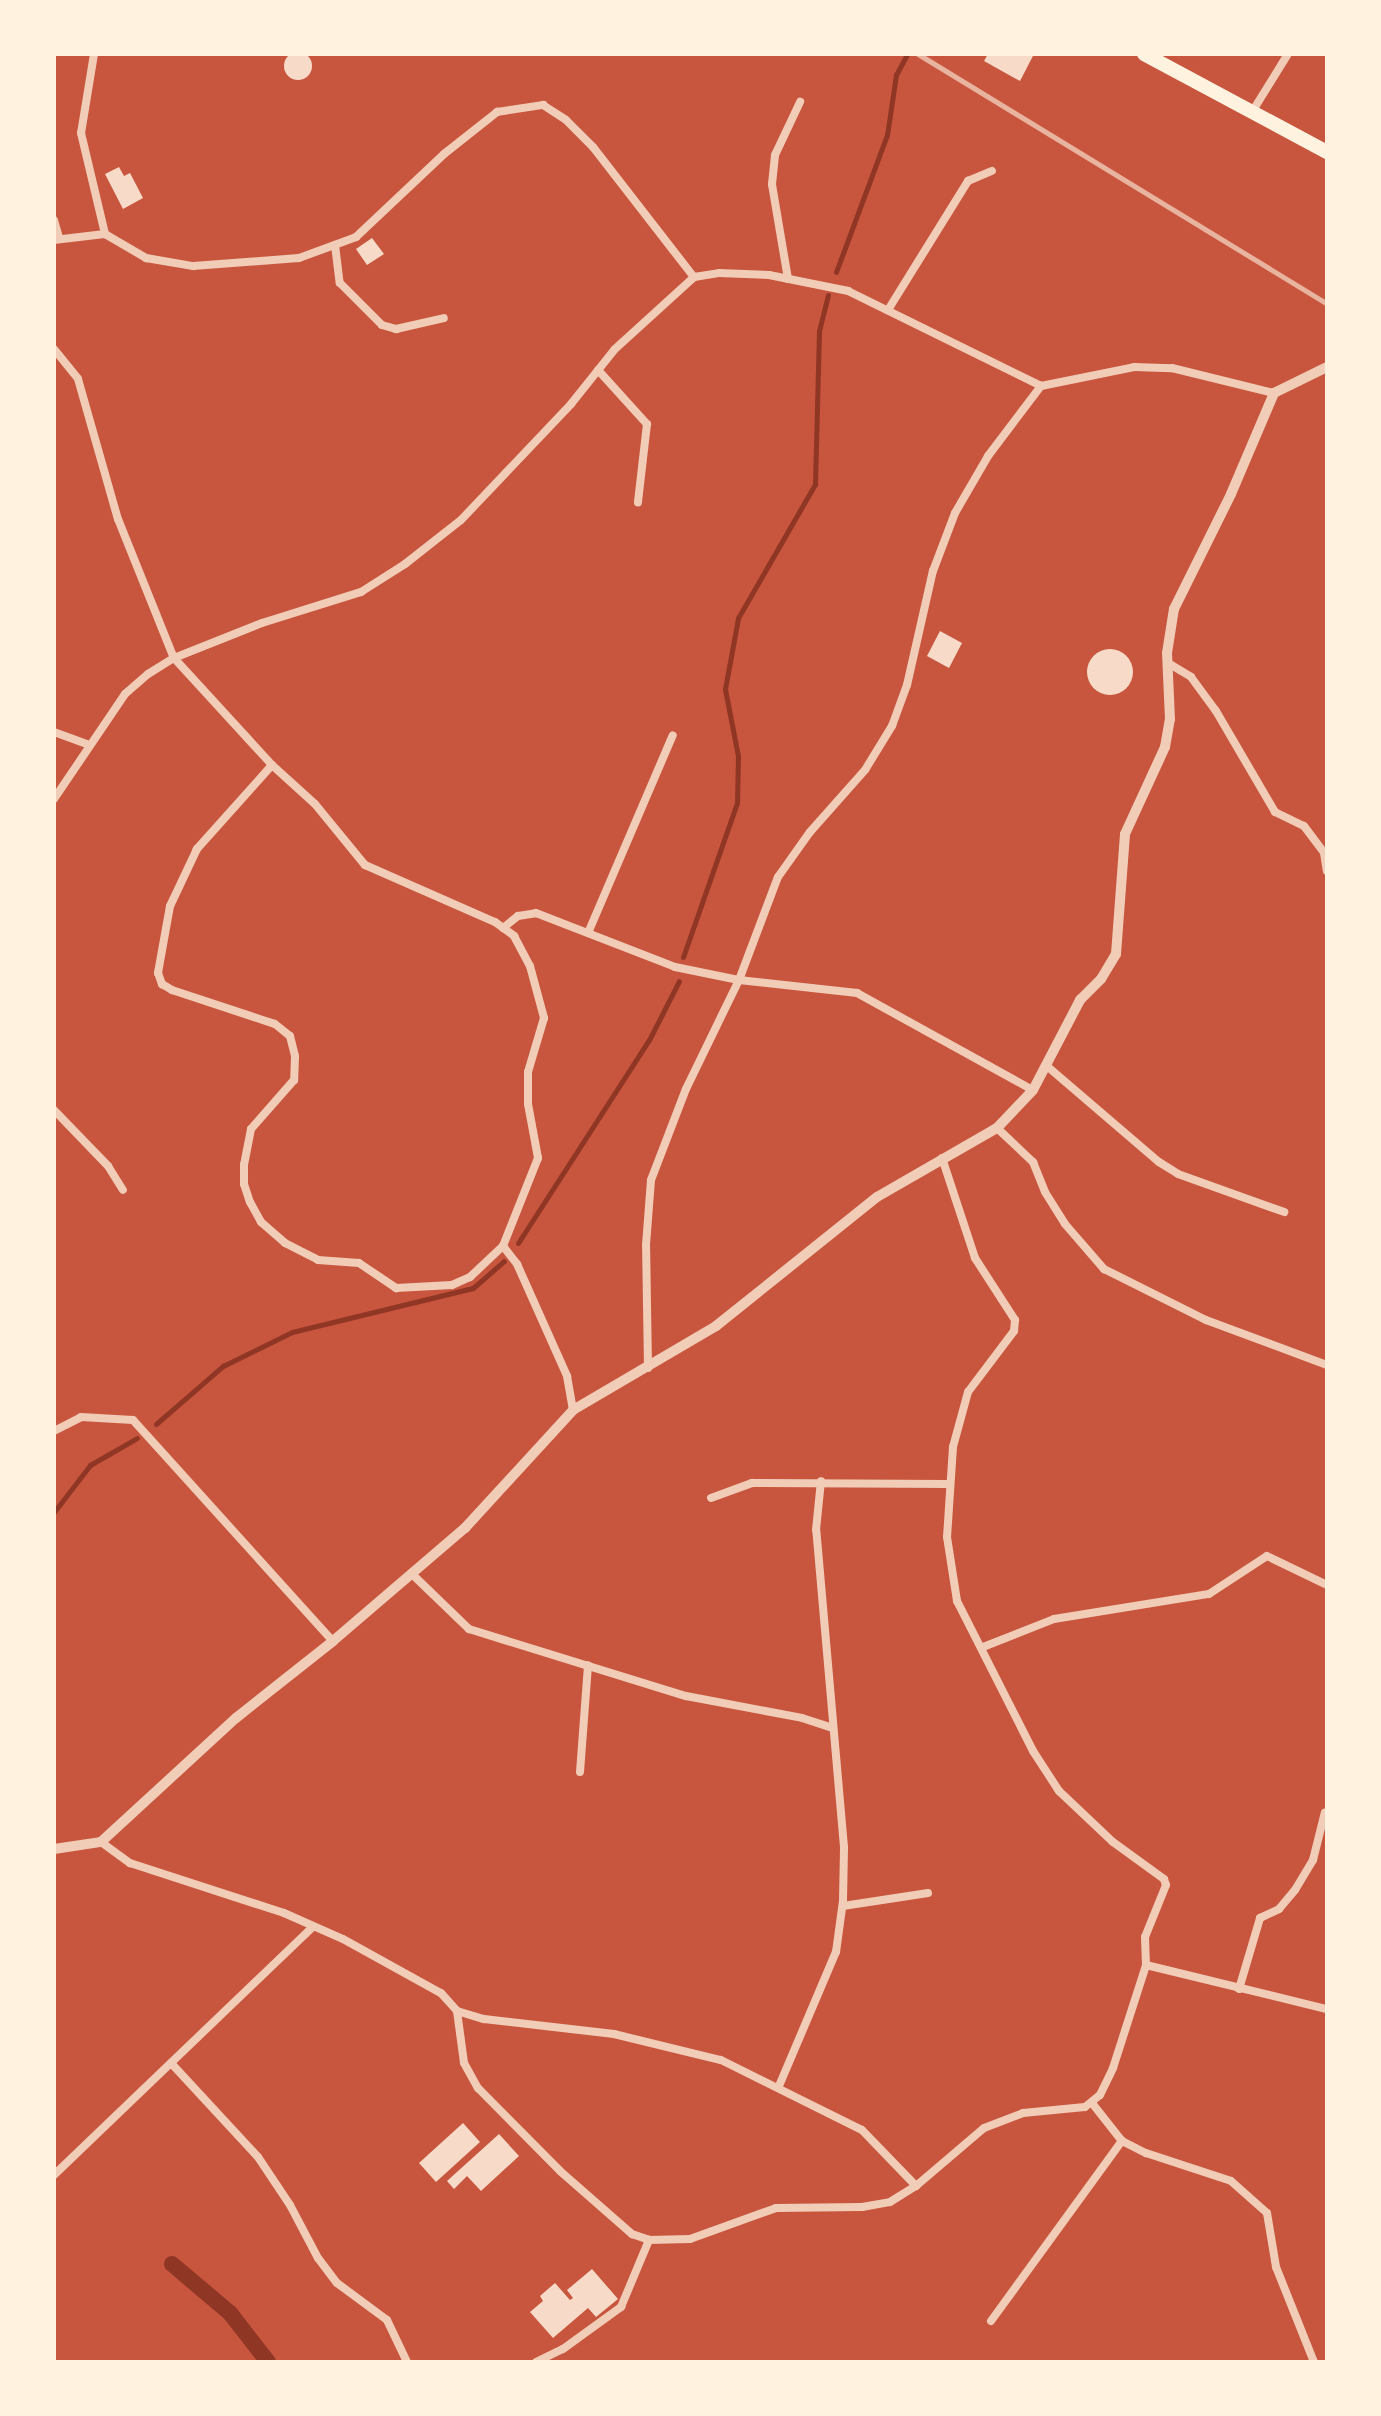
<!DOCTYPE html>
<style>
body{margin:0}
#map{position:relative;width:1381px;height:2416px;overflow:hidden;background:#c8553d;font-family:"IBM Plex Sans",sans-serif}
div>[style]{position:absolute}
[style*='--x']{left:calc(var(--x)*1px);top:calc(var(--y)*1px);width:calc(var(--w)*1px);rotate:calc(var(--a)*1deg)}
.stream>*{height:5px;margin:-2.5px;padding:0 2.5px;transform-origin:2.5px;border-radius:2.5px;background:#8f3625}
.canal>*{height:16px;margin:-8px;padding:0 8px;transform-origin:8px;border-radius:8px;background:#8f3625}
.building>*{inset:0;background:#f7dbc8}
.round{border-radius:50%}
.minor>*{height:8px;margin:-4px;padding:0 4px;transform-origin:4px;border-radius:4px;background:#f1ccb7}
.tertiary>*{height:10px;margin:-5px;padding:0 5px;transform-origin:5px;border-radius:5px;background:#f1ccb7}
.trunk>*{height:14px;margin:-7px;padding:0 7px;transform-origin:7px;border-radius:7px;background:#fff3e0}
.rail>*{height:5px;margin:-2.5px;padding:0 2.5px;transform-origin:2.5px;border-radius:2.5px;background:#e9b49f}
span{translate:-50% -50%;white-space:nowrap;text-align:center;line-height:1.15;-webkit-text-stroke:8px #fff3e0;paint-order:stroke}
.frame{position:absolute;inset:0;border:56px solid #fff3e0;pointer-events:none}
</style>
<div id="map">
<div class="stream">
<i style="--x:836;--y:272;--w:146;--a:-69.6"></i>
<i style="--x:887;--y:135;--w:61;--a:-81.5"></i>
<i style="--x:896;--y:75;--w:24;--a:-62"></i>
<i style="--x:683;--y:957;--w:163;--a:-70.7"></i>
<i style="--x:737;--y:803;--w:47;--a:-88.8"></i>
<i style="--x:738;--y:756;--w:68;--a:-101"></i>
<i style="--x:725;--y:689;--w:72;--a:-79.6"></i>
<i style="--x:738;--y:618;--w:155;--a:-60.1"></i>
<i style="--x:815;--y:484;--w:153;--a:-88.5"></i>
<i style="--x:819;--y:331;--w:37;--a:-76"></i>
<i style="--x:518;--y:1243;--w:242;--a:-57.2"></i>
<i style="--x:649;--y:1040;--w:66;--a:-63"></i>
<i style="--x:156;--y:1424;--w:89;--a:-40.9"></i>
<i style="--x:223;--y:1366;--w:77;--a:-26.2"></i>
<i style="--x:292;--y:1332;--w:186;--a:-13.7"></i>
<i style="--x:473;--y:1288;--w:41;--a:-41.1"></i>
<i style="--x:54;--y:1512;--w:59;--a:-52.5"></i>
<i style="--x:90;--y:1465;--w:54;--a:-29.9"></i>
</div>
<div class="canal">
<i style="--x:172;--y:2264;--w:76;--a:40.2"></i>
<i style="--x:230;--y:2313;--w:62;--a:52.2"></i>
</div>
<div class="building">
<i class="round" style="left:284px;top:52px;width:28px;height:28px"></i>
<i style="clip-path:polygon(988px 54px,1034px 54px,1020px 81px,984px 61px)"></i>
<i style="clip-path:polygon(119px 167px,124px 176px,130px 173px,143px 198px,123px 209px,105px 174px)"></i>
<i style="clip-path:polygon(372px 238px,384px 254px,367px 265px,356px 249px)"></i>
<i style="clip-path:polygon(940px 631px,962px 643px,949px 668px,927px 656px)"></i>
<i class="round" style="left:1087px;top:649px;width:46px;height:46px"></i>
<i style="clip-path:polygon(463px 2123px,480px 2142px,436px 2182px,419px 2163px)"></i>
<i style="clip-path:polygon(499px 2134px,519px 2156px,481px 2191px,467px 2176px,454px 2189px,447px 2181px)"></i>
<i style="clip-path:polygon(592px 2269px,618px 2299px,596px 2317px,588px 2308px,553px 2338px,530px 2312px,543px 2301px,540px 2296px,555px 2283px,570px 2300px,573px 2298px,567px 2290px)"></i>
</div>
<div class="minor">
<i style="--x:94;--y:54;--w:80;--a:99.3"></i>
<i style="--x:81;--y:133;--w:104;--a:76.6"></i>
<i style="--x:1252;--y:112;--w:68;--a:-58.2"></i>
<i style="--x:54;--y:220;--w:18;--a:74"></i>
<i style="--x:54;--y:240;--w:51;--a:-6.7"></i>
<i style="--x:105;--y:234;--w:48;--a:30.3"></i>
<i style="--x:146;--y:258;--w:48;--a:9.7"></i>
<i style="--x:193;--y:266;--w:106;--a:-4.3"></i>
<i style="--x:299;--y:258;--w:61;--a:-20.2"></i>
<i style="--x:356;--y:237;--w:121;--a:-43.3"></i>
<i style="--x:444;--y:154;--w:68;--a:-38.4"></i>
<i style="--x:497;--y:112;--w:47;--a:-8.7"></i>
<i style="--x:543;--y:105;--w:27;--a:33"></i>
<i style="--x:566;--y:120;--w:38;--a:45"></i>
<i style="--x:593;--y:147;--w:165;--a:52.2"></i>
<i style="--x:335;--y:245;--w:38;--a:83"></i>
<i style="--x:340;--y:283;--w:59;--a:45"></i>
<i style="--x:382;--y:325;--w:15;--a:16"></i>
<i style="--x:396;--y:329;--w:49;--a:-12.9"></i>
<i style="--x:788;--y:279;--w:96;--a:-99.6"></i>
<i style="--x:772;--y:184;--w:29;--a:-84"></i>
<i style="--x:775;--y:155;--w:59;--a:-64.7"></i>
<i style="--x:888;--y:310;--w:152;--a:-58.2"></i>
<i style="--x:968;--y:181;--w:26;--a:-23"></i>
<i style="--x:54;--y:349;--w:38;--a:51"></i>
<i style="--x:78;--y:379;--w:146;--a:74.1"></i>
<i style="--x:118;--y:519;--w:150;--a:68.1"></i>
<i style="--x:174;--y:658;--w:145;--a:47.5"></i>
<i style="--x:272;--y:765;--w:58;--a:42.2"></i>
<i style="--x:315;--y:804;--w:79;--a:50.7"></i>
<i style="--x:365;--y:865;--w:142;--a:23.7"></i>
<i style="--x:495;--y:922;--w:24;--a:36"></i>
<i style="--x:514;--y:936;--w:34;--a:62"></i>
<i style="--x:530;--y:966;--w:54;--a:74.9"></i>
<i style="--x:544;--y:1018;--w:56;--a:106.5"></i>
<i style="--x:528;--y:1072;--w:32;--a:90"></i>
<i style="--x:528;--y:1104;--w:55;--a:79.5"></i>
<i style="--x:538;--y:1158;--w:95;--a:111.7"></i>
<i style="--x:503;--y:1246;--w:23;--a:52"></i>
<i style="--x:517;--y:1264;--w:123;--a:65.9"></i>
<i style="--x:567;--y:1376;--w:35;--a:80"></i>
<i style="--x:598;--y:370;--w:73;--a:47.8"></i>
<i style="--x:647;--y:424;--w:79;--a:96.6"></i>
<i style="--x:1168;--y:663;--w:27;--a:31"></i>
<i style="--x:1191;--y:677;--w:42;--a:53.7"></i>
<i style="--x:1216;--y:711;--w:117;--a:59.7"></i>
<i style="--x:1275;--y:812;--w:32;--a:26"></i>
<i style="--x:1304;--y:826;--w:34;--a:53"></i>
<i style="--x:1324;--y:853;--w:18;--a:81"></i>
<i style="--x:54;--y:732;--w:37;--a:20"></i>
<i style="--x:272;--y:765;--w:113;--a:131.8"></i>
<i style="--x:197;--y:849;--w:63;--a:115.3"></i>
<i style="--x:170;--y:906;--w:68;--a:100.2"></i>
<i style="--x:158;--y:973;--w:12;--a:70"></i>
<i style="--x:162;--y:984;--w:12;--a:31"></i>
<i style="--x:172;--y:990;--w:108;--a:18.3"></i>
<i style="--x:275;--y:1024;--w:19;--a:39"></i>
<i style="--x:290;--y:1036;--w:21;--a:76"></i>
<i style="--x:295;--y:1056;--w:24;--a:92"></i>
<i style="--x:294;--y:1080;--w:65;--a:131.3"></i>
<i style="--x:251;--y:1129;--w:37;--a:101"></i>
<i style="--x:244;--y:1165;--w:19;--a:90"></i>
<i style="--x:244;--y:1184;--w:19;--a:72"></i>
<i style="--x:250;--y:1202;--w:23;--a:61"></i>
<i style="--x:261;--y:1222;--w:32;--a:41"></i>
<i style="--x:285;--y:1243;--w:37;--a:27"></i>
<i style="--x:318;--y:1260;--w:41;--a:4.2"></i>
<i style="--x:359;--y:1263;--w:45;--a:34"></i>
<i style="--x:396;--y:1288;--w:56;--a:-3.1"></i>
<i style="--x:452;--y:1285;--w:20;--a:-24"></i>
<i style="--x:470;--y:1277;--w:45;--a:-43.2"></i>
<i style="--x:54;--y:799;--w:127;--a:-55.9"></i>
<i style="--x:125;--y:694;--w:30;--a:-41"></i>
<i style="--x:148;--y:674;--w:31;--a:-32"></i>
<i style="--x:174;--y:658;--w:95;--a:-21.7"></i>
<i style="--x:262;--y:623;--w:104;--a:-17.4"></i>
<i style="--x:361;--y:592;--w:52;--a:-32.5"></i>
<i style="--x:405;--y:564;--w:71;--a:-38.2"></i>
<i style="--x:461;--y:520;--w:160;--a:-46.5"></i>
<i style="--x:571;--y:404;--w:70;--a:-51.3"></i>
<i style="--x:615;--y:349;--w:107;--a:-42.3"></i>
<i style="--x:694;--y:277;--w:25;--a:-9"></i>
<i style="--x:719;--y:273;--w:50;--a:2.3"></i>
<i style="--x:769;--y:275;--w:81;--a:11.4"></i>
<i style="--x:848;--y:291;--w:215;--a:26.2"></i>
<i style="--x:1041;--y:386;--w:95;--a:-11.5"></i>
<i style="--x:1134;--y:367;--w:38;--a:2"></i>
<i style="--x:1172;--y:368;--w:105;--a:13.8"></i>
<i style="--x:503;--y:928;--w:19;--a:-39"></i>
<i style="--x:518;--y:916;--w:18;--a:-9"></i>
<i style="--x:536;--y:913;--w:149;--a:21.2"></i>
<i style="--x:675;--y:967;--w:65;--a:11.5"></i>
<i style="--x:739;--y:980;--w:119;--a:6.3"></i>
<i style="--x:857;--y:993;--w:201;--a:28.9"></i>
<i style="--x:588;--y:933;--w:215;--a:-66.8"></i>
<i style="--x:1048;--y:1067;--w:146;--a:40.6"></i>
<i style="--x:1159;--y:1162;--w:22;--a:32"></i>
<i style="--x:1178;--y:1174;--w:113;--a:19.7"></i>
<i style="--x:54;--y:1110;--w:78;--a:46"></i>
<i style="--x:108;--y:1166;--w:28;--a:58"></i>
<i style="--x:997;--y:1128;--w:50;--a:43.4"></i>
<i style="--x:1033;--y:1162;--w:32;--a:68"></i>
<i style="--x:1045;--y:1192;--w:38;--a:58"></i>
<i style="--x:1065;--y:1224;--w:60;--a:49.1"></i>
<i style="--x:1104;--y:1269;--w:114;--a:26.6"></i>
<i style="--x:1206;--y:1320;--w:129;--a:20.4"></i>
<i style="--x:942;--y:1158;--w:105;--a:71.7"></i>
<i style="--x:975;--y:1258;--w:74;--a:57.2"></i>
<i style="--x:1015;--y:1320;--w:11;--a:95"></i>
<i style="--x:1014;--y:1331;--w:76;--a:127"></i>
<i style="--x:968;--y:1392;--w:57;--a:105.3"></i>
<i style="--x:953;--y:1447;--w:90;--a:93.8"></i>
<i style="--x:947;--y:1537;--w:65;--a:81.1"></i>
<i style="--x:957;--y:1601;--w:168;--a:63.1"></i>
<i style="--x:1033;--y:1751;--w:48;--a:57"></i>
<i style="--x:1059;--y:1791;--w:74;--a:43.4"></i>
<i style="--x:1113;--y:1842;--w:63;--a:36"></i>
<i style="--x:1164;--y:1879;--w:6;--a:72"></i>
<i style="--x:1166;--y:1885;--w:56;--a:112"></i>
<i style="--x:1145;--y:1937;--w:28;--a:88"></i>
<i style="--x:648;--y:1368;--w:123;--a:-90.9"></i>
<i style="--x:646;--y:1245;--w:65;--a:-85.6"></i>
<i style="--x:651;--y:1180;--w:97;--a:-69"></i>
<i style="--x:686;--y:1089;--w:121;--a:-64.1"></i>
<i style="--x:739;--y:980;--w:110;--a:-69.3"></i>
<i style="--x:778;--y:877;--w:55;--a:-54.6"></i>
<i style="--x:810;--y:832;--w:83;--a:-48.4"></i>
<i style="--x:865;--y:770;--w:52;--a:-58.5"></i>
<i style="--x:892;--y:726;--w:44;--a:-69.9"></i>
<i style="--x:907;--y:685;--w:117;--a:-77.2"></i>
<i style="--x:933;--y:571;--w:62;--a:-69.2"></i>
<i style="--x:955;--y:513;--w:66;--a:-59.9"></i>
<i style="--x:988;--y:456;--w:88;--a:-52.9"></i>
<i style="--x:54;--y:1431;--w:30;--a:-27"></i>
<i style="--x:81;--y:1417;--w:52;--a:3.3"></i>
<i style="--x:133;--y:1420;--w:298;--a:47.9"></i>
<i style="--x:711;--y:1498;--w:44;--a:-20.1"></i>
<i style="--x:752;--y:1483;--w:196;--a:0.3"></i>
<i style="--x:413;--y:1575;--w:78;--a:44"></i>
<i style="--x:469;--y:1629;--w:227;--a:17.2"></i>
<i style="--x:686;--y:1696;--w:118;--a:10.7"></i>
<i style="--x:802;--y:1718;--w:32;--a:18"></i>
<i style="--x:983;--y:1647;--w:76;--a:-21.5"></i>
<i style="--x:1054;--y:1619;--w:157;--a:-9.2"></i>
<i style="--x:1209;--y:1594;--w:69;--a:-33.2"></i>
<i style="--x:1267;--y:1556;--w:67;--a:25.8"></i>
<i style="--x:580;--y:1772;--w:107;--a:-85.7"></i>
<i style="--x:101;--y:1842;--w:36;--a:36"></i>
<i style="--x:130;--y:1863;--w:162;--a:18"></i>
<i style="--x:284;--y:1913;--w:64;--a:23.8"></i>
<i style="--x:343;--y:1939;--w:112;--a:28.9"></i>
<i style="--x:441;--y:1993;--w:24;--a:48"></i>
<i style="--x:457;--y:2011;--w:52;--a:82.3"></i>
<i style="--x:464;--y:2063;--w:29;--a:61"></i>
<i style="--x:478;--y:2088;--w:117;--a:45.3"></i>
<i style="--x:560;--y:2171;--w:96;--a:41.2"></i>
<i style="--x:632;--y:2234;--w:18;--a:19"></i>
<i style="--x:649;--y:2240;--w:41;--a:-1.4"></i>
<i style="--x:690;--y:2239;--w:91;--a:-19.8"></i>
<i style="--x:776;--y:2208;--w:86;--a:-0.7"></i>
<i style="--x:862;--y:2207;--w:28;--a:-10"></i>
<i style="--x:890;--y:2202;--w:31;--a:-32"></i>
<i style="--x:916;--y:2186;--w:89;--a:-40.5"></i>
<i style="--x:984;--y:2128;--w:42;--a:-21"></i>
<i style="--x:1023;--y:2113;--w:62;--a:-5.5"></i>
<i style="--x:1085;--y:2107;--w:19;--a:-39"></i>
<i style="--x:1100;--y:2095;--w:30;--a:-64"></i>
<i style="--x:1113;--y:2068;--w:108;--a:-72.2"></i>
<i style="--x:1146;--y:1965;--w:186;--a:13.7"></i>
<i style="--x:843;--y:1906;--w:86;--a:-8.7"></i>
<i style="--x:1239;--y:1989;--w:74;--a:-73.5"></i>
<i style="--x:1260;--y:1918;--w:21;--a:-25"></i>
<i style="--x:1279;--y:1909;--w:25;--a:-50"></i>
<i style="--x:1295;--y:1890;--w:35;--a:-59"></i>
<i style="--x:1313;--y:1860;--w:49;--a:-76"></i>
<i style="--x:457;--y:2011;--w:28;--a:17"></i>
<i style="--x:484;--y:2019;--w:131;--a:6.6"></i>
<i style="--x:614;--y:2034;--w:110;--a:13.7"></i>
<i style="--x:721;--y:2060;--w:157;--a:26.4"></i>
<i style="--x:862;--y:2130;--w:78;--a:46"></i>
<i style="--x:171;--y:2063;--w:128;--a:47.2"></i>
<i style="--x:258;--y:2157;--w:58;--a:56.3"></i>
<i style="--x:290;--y:2205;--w:60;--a:62.2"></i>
<i style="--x:318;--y:2258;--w:31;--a:53"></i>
<i style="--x:337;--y:2283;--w:62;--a:36.5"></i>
<i style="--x:387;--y:2320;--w:47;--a:64.5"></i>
<i style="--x:779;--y:2086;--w:146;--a:-67"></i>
<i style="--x:836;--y:1952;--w:51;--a:-82.2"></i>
<i style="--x:843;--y:1901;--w:54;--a:-88.9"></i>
<i style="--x:844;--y:1847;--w:318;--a:-95"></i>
<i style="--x:816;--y:1530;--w:49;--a:-84.2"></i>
<i style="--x:1092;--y:2103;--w:48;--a:51.7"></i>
<i style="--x:1122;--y:2141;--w:27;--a:27"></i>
<i style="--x:1146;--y:2153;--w:89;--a:18.2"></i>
<i style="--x:1231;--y:2181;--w:48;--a:41.6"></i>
<i style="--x:1267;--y:2213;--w:55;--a:80.5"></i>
<i style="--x:1276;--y:2267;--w:102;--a:68.2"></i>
<i style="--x:54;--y:2175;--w:359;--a:-43.8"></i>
<i style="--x:991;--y:2321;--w:223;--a:-54"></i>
<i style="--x:536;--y:2362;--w:30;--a:-26"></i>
<i style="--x:563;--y:2349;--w:72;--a:-35.9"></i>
<i style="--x:621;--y:2307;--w:73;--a:-67.3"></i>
</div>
<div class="tertiary">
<i style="--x:54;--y:1849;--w:48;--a:-8.5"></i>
<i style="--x:101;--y:1842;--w:183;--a:-42.6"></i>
<i style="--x:236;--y:1718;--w:124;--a:-38.4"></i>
<i style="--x:333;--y:1641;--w:174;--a:-40.6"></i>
<i style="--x:465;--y:1528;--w:160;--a:-47.5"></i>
<i style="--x:573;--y:1410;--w:166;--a:-30.4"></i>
<i style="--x:716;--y:1326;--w:206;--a:-38.7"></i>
<i style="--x:877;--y:1197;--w:138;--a:-29.9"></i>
<i style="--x:997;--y:1128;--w:52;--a:-46.5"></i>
<i style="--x:1033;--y:1090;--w:102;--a:-62.4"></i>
<i style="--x:1080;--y:1000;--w:30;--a:-45"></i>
<i style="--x:1101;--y:979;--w:29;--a:-59"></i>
<i style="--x:1116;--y:954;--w:120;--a:-85.7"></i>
<i style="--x:1125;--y:834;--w:96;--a:-65.3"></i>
<i style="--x:1165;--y:747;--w:28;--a:-80"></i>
<i style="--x:1170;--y:719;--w:66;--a:-92.6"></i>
<i style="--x:1167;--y:653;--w:45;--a:-81"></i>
<i style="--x:1174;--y:609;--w:128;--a:-63.6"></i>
<i style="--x:1231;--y:494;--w:110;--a:-66.9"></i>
<i style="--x:1274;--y:393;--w:59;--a:-26.1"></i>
</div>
<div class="trunk">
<i style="--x:1144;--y:54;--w:208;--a:28.2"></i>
</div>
<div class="rail">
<i style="--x:918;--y:54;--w:479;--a:31.4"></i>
</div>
<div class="frame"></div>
</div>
